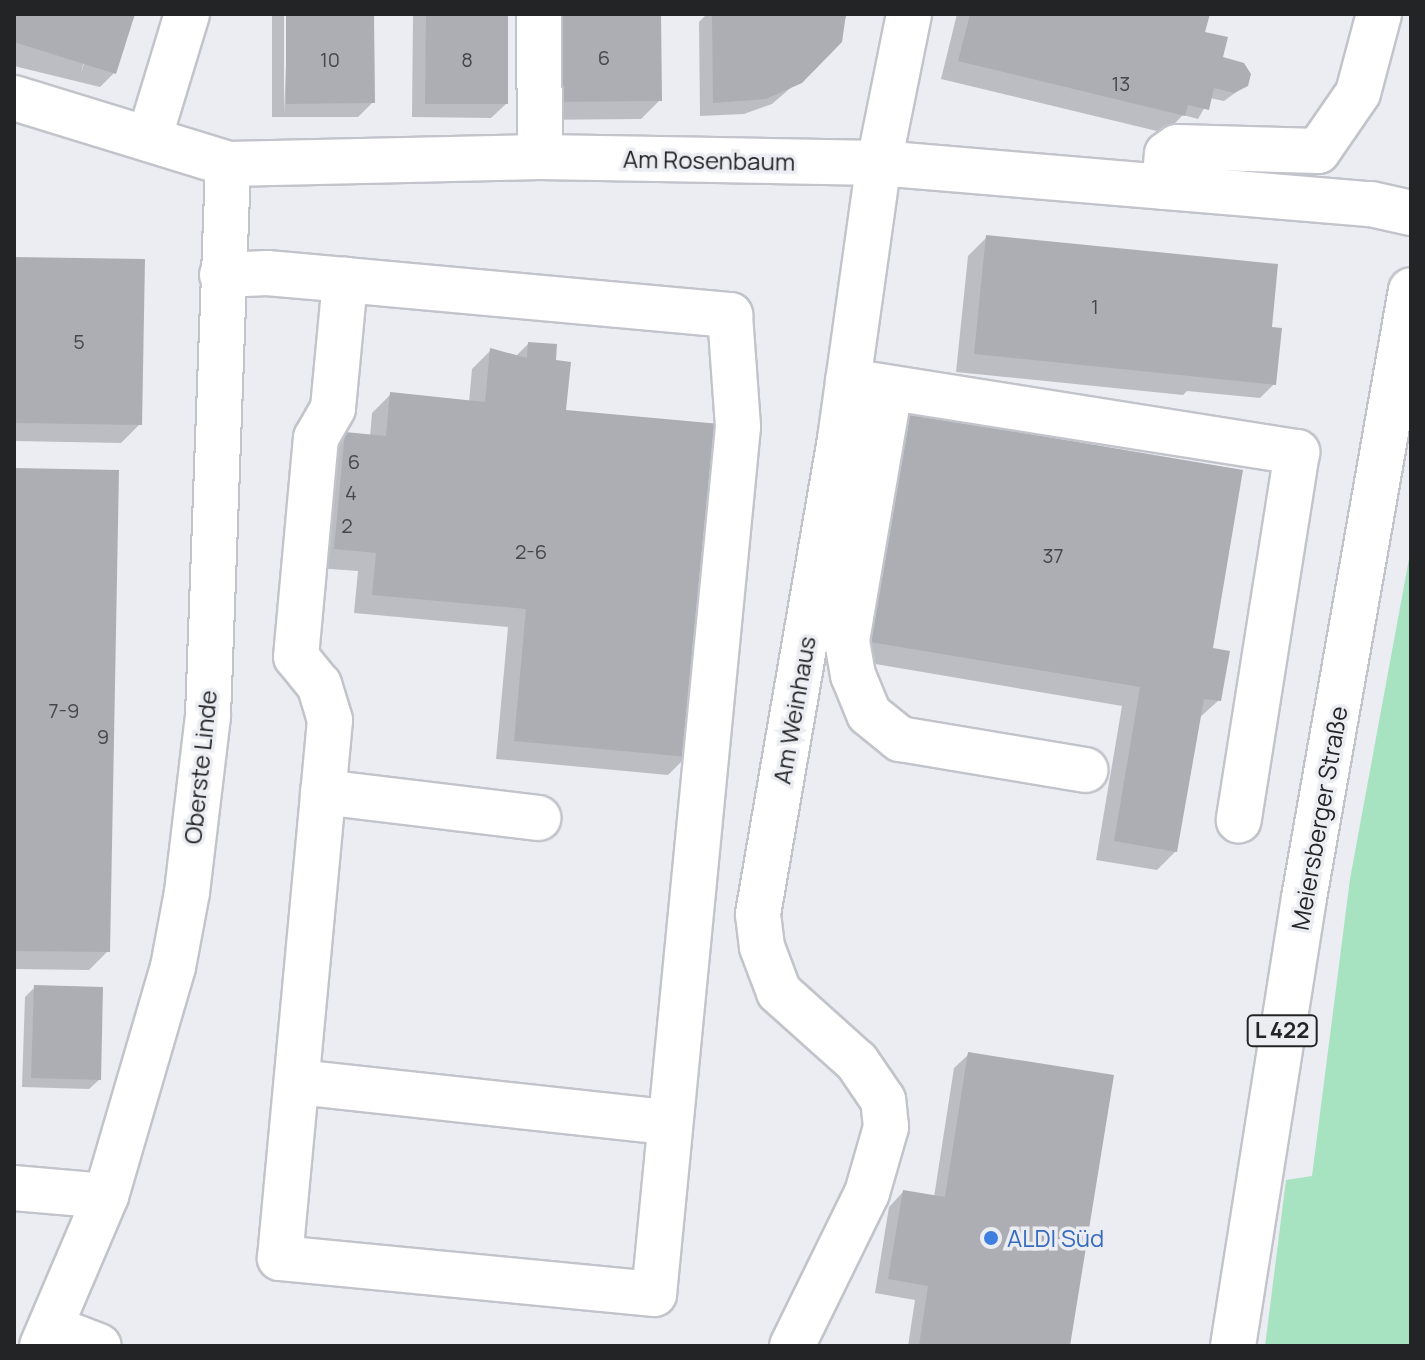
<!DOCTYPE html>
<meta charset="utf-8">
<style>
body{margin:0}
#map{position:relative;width:1425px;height:1360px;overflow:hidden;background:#ecedf3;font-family:Manrope,sans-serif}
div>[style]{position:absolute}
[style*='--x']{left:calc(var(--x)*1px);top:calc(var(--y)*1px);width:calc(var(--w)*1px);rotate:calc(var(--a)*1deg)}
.green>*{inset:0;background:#a7e2c1}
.shadow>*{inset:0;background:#0003}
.building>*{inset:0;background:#adaeb4}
.roads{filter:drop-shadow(2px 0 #c3c4cb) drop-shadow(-2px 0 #c3c4cb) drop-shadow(0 2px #c3c4cb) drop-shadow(0 -2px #c3c4cb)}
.minor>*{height:44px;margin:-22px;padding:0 22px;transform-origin:22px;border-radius:22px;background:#fff}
.major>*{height:44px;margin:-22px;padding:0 22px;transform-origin:22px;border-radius:22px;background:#fff}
.dots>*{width:22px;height:22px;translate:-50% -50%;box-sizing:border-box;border:4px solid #ecedf3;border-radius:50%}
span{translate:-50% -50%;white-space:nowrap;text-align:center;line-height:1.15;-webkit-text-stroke:7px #ecedf3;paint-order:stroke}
.number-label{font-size:20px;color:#46464a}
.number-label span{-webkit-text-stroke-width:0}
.shield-label span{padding:2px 6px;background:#ecedf3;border:2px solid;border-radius:6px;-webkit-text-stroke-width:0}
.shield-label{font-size:22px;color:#232426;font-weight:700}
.street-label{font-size:24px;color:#232426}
.shop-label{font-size:24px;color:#366cbe}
.left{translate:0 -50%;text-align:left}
.frame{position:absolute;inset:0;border:16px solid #232426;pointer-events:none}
</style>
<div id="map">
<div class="green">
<i style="clip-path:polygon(1411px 548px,1411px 1346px,1265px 1346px,1286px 1180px,1312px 1176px,1350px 879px)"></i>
</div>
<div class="shadow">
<i style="clip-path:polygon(14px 14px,95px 14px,81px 73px,99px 14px,133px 14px,115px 72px,100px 87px,14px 66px)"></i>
<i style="clip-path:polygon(272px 14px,284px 14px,284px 114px,288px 14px,372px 14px,373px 102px,358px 117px,272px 117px)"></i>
<i style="clip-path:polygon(413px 14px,506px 14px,506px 104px,491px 118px,412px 117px)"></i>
<i style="clip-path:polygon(659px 14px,660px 100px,641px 119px,529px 120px)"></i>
<i style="clip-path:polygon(707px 14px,847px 14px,832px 52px,772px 104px,744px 114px,700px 116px,699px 22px)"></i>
<i style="clip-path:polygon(957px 14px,1208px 14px,1203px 34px,1246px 85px,1224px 101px,1210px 98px,1198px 119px,1183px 115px,1165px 133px,941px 79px)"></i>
<i style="clip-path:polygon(987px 237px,1270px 328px,1274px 384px,1260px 398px,1187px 391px,1183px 395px,956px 372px,968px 256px)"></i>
<i style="clip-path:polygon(14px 259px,140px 424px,121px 443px,14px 441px)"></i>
<i style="clip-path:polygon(528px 344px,554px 362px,564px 411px,686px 757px,668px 775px,496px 759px,508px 627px,354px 613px,358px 571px,316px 568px,327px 453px,346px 434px,370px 437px,372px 413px,391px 394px,469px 402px,472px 369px,491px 350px,515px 357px)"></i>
<i style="clip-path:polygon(884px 433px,1210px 649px,1219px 700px,1198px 719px,1176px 851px,1157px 870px,1096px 860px,1122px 706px,846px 659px)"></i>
<i style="clip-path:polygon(14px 470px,108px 951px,89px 970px,14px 969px)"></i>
<i style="clip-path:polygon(35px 987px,99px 1080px,89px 1089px,22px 1087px,25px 997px)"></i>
<i style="clip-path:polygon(969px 1054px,1068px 1346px,908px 1346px,915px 1300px,875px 1293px,889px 1207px,903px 1192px,934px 1197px,954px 1068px)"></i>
</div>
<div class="building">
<i style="clip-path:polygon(14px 14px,135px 14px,116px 74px,14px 42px)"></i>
<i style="clip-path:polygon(286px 14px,374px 14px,375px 103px,286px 104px)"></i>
<i style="clip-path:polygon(426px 14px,508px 14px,508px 104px,425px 104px)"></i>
<i style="clip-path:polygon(546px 14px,661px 14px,662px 101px,547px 102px)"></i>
<i style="clip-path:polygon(712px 14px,846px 14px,842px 42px,802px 83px,766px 99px,713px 103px)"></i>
<i style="clip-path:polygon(970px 14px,1210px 14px,1205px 32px,1228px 37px,1223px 57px,1244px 63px,1251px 74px,1248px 86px,1234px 93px,1214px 88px,1209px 110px,1188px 105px,1185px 116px,958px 61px)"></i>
<i style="clip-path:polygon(986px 235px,1278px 264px,1272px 327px,1282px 328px,1276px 385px,974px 354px)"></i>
<i style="clip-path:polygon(14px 257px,145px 259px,142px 425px,14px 423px)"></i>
<i style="clip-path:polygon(528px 342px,557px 344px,556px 360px,571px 362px,566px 410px,720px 424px,688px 757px,514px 741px,526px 609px,372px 595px,376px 553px,334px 549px,345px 432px,386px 436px,390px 392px,485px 402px,490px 348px,527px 358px)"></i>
<i style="clip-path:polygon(902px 412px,1243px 470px,1213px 648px,1230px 651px,1221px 701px,1204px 699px,1177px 852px,1114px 841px,1140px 687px,864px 641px)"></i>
<i style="clip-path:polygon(14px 468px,119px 470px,110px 952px,14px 951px)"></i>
<i style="clip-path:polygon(34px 985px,103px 987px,101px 1080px,31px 1078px)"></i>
<i style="clip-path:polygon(968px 1052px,1114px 1075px,1070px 1346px,919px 1346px,928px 1286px,888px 1279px,903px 1190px,945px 1197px)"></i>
</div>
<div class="roads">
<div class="minor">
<i style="--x:539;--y:14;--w:143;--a:89.6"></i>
<i style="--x:14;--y:98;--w:224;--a:17.1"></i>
<i style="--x:228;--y:164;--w:312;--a:-1.3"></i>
<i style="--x:540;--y:157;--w:339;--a:1"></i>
<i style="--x:879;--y:163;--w:494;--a:4.8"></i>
<i style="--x:1371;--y:204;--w:41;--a:12.7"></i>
<i style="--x:149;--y:139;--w:131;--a:-73.1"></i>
<i style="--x:1164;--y:187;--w:33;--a:-85"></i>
<i style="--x:1167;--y:154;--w:12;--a:-35"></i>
<i style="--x:1177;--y:147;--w:141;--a:1.6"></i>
<i style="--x:1318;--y:151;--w:70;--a:-55.4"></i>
<i style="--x:1358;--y:93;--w:82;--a:-75.1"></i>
<i style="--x:222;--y:275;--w:45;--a:-2.5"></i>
<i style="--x:267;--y:273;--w:78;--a:5.1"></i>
<i style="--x:345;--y:280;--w:387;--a:5.2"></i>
<i style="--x:730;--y:315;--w:112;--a:85.9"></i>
<i style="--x:738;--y:427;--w:871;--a:95.53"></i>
<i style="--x:654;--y:1294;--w:376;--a:-174.5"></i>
<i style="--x:280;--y:1258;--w:540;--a:-84.69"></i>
<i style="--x:330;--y:720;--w:37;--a:-107"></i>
<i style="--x:319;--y:685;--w:36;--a:-129"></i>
<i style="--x:296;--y:657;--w:220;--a:-84.8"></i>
<i style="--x:316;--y:438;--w:34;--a:-60"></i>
<i style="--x:333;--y:408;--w:129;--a:-84.6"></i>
<i style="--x:848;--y:381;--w:455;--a:9"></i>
<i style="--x:1297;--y:452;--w:373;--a:99"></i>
<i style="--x:890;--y:389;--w:256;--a:99.7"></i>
<i style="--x:847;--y:641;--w:35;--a:80"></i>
<i style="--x:853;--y:675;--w:42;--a:67.7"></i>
<i style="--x:869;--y:714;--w:40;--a:39"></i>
<i style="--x:900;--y:739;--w:188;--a:9.5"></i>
<i style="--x:323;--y:792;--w:217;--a:6.9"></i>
<i style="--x:298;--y:1082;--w:372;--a:6.2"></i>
<i style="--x:14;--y:1188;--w:92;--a:5"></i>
<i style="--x:52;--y:1328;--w:50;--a:21"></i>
<i style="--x:42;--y:1346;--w:163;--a:-66.9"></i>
<i style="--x:106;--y:1196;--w:239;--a:-73.7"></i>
<i style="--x:173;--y:967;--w:76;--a:-79.4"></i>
<i style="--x:187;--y:892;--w:177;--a:-83.2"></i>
<i style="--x:208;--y:716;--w:552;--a:-87.92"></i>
<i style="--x:792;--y:1346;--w:170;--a:-63.9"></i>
<i style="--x:867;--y:1193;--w:69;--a:-73.9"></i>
<i style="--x:886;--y:1127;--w:27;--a:-96"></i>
<i style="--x:883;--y:1100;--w:46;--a:-124.4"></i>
<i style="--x:857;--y:1062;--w:105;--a:-138.1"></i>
<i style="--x:779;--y:992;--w:48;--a:-110.7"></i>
<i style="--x:762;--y:947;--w:33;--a:-97"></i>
<i style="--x:758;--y:914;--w:482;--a:-80.2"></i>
<i style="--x:840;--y:439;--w:279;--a:-82"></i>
<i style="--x:879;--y:163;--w:152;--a:-78.6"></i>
</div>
<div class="major">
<i style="--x:1233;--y:1346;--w:454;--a:-81"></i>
<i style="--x:1304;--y:898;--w:617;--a:-80.02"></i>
</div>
</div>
<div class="dots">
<i style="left:991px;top:1238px;background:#3f7fe0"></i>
</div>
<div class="number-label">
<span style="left:604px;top:57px">6</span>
<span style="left:330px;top:59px">10</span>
<span style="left:467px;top:59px">8</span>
<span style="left:1121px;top:83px">13</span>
<span style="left:1095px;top:306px">1</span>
<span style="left:79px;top:341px">5</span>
<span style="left:354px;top:461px">6</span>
<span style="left:351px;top:492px">4</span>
<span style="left:347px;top:525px">2</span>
<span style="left:531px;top:551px">2-6</span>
<span style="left:1053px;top:555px">37</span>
<span style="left:64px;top:710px">7-9</span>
<span style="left:103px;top:736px">9</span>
</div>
<div class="shield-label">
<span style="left:1282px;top:1031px">L 422</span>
</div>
<div class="street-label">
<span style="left:709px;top:160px;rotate:1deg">Am Rosenbaum</span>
<span style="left:794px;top:710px;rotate:-80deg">Am Weinhaus</span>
<span style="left:200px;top:767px;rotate:-84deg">Oberste Linde</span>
<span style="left:1319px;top:818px;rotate:-80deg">Meiersberger Straße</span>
</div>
<div class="shop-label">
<span class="left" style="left:1007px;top:1238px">ALDI Süd</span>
</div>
<div class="frame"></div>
</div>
